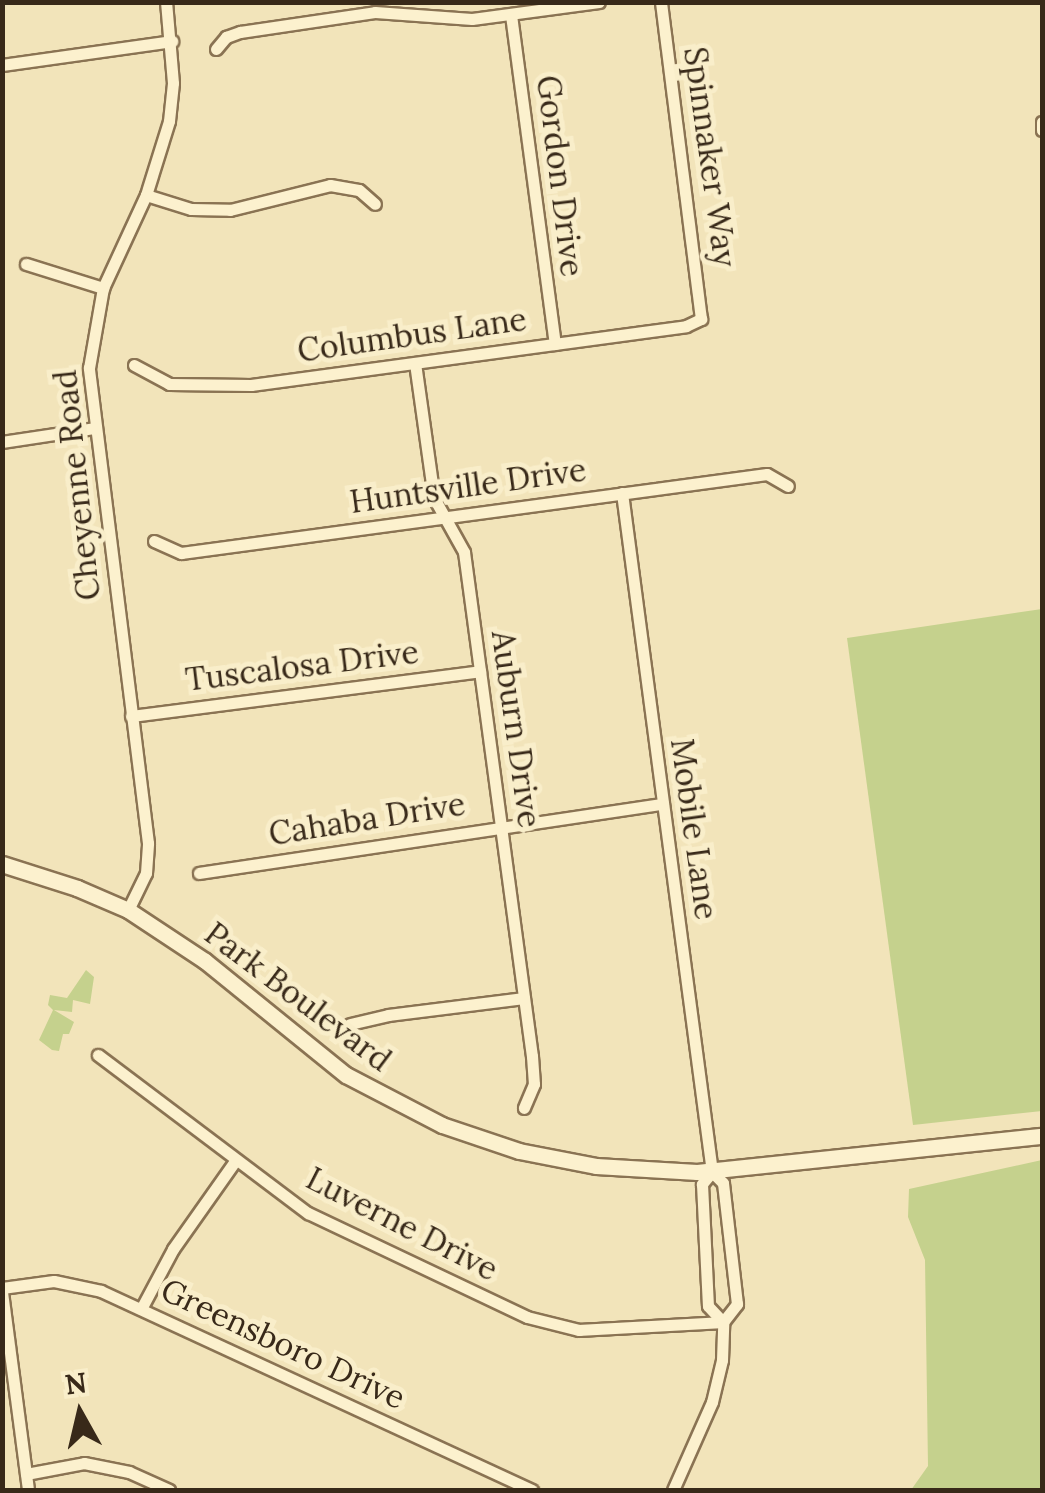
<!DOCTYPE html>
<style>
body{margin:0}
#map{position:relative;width:1045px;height:1493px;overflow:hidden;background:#f2e4ba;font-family:Lora,serif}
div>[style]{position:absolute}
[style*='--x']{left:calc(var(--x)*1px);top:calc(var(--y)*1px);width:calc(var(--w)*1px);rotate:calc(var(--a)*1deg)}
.green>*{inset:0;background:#c5d18d}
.roads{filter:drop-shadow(2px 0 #8a7353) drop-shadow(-2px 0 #8a7353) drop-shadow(0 2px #8a7353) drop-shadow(0 -2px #8a7353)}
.street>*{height:11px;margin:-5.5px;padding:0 5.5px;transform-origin:5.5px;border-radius:5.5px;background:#fcf1ce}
.secondary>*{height:15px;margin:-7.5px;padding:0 7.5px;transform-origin:7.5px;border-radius:7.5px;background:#fcf1ce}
span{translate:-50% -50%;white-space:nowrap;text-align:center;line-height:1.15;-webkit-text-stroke:10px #f9eeca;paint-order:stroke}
.street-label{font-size:32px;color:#382919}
.frame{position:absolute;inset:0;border:5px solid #382919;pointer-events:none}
.north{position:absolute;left:30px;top:1363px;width:100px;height:100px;-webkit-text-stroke:8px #f9eeca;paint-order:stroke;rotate:352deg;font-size:28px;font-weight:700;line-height:40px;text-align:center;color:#382919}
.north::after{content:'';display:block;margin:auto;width:35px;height:45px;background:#382919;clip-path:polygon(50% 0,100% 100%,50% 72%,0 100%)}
</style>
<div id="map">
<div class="green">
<i style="clip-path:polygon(1042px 609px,1042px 1111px,913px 1125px,847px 638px)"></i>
<i style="clip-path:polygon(86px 970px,94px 977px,90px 1004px,73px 1000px,72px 1012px,54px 1010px,74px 1022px,69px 1034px,63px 1034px,59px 1051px,52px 1050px,39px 1040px,53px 1010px,48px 1005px,50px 995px,67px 998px)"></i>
<i style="clip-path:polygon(1042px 1160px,1042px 1490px,911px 1490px,928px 1466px,925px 1260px,908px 1217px,909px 1189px)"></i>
</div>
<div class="roads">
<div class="street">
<i style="--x:511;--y:15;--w:332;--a:82.4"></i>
<i style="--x:216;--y:49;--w:16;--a:-50"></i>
<i style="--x:226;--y:37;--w:15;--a:-20"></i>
<i style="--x:240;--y:32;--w:136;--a:-8.4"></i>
<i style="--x:375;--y:12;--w:97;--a:4.1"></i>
<i style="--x:472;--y:19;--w:128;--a:-7.6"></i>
<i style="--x:2;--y:65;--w:172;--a:-8"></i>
<i style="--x:1042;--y:122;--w:8;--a:90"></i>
<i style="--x:146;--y:195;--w:47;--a:17.3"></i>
<i style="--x:191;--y:209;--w:39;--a:1"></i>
<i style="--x:230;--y:210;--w:103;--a:-14"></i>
<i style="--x:330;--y:185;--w:29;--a:10"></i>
<i style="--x:359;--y:190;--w:21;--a:41"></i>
<i style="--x:26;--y:264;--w:81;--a:17.3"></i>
<i style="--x:415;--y:363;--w:136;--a:82"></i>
<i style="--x:434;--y:498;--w:62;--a:60.9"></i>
<i style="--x:464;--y:552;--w:509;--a:82.32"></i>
<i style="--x:532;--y:1056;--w:28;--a:86"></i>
<i style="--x:534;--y:1084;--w:26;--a:113"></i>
<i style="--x:134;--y:365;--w:40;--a:28"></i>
<i style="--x:169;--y:384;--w:82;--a:0.7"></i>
<i style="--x:251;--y:385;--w:439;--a:-7.7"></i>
<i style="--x:686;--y:326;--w:17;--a:-25"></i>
<i style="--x:701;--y:319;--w:320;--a:-97.2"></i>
<i style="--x:2;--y:442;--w:94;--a:-8.6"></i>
<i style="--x:622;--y:493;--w:685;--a:82.45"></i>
<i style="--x:154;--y:541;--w:30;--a:24"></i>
<i style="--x:181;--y:553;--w:591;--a:-7.68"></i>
<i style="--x:767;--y:474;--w:24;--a:30"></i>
<i style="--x:131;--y:716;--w:352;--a:-7.3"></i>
<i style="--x:199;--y:873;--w:469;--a:-8.5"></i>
<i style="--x:128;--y:910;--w:41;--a:-64.1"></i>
<i style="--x:146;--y:873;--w:30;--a:-86"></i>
<i style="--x:148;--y:843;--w:479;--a:-97.1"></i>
<i style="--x:89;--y:368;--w:81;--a:-80.1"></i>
<i style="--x:103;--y:288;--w:102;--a:-65.2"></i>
<i style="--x:146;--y:195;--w:77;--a:-72.7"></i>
<i style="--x:169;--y:121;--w:38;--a:-84"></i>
<i style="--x:173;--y:83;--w:81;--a:-94.9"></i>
<i style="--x:350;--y:1024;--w:39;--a:-13"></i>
<i style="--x:388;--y:1015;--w:137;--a:-7.1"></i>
<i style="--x:98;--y:1055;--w:263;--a:37"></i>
<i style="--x:308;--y:1213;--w:242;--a:25.4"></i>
<i style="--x:527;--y:1317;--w:54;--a:14"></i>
<i style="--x:579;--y:1330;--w:144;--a:-3.2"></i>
<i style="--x:712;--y:1172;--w:16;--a:130"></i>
<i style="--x:702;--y:1184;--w:122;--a:87.2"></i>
<i style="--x:708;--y:1306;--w:22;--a:47"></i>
<i style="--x:2;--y:1288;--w:52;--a:-7.7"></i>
<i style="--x:54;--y:1281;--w:48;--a:12"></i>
<i style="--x:101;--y:1291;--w:475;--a:24.8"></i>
<i style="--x:2;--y:1292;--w:200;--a:82.5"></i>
<i style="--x:141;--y:1309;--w:68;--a:-61.9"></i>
<i style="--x:173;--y:1249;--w:108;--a:-54.8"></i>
<i style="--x:26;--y:1474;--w:59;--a:-10.7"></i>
<i style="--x:84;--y:1463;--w:46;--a:11.3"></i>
<i style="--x:129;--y:1472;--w:44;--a:24.2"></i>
<i style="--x:673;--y:1490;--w:96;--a:-66.1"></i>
<i style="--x:712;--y:1402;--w:43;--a:-76.6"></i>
<i style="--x:722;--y:1360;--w:38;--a:-88"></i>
<i style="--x:723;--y:1322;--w:23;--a:-52"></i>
<i style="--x:737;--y:1304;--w:122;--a:-96.6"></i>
<i style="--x:723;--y:1183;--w:16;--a:-135"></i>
</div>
<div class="secondary">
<i style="--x:2;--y:864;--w:79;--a:17.7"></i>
<i style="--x:77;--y:888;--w:56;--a:23.3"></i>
<i style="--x:128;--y:910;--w:92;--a:33.5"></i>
<i style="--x:205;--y:961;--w:181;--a:39"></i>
<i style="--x:346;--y:1075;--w:108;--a:27.5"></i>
<i style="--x:442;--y:1125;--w:81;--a:18.7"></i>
<i style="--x:519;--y:1151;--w:78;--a:11"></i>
<i style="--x:596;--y:1166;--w:101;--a:3.4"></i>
<i style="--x:697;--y:1172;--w:347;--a:-6"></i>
</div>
</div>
<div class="street-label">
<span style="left:710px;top:157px;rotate:82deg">Spinnaker Way</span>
<span style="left:560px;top:176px;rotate:83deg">Gordon Drive</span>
<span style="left:412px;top:335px;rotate:-8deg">Columbus Lane</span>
<span style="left:77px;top:485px;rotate:-96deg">Cheyenne Road</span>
<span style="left:468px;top:486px;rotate:-8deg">Huntsville Drive</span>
<span style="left:302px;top:666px;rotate:-7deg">Tuscalosa Drive</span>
<span style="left:516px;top:729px;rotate:82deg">Auburn Drive</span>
<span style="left:367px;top:819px;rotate:-9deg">Cahaba Drive</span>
<span style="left:694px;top:829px;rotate:82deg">Mobile Lane</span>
<span style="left:298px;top:997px;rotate:37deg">Park Boulevard</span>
<span style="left:402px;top:1224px;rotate:27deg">Luverne Drive</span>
<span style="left:283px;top:1344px;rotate:25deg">Greensboro Drive</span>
</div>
<div class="frame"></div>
<div class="north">N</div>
</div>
